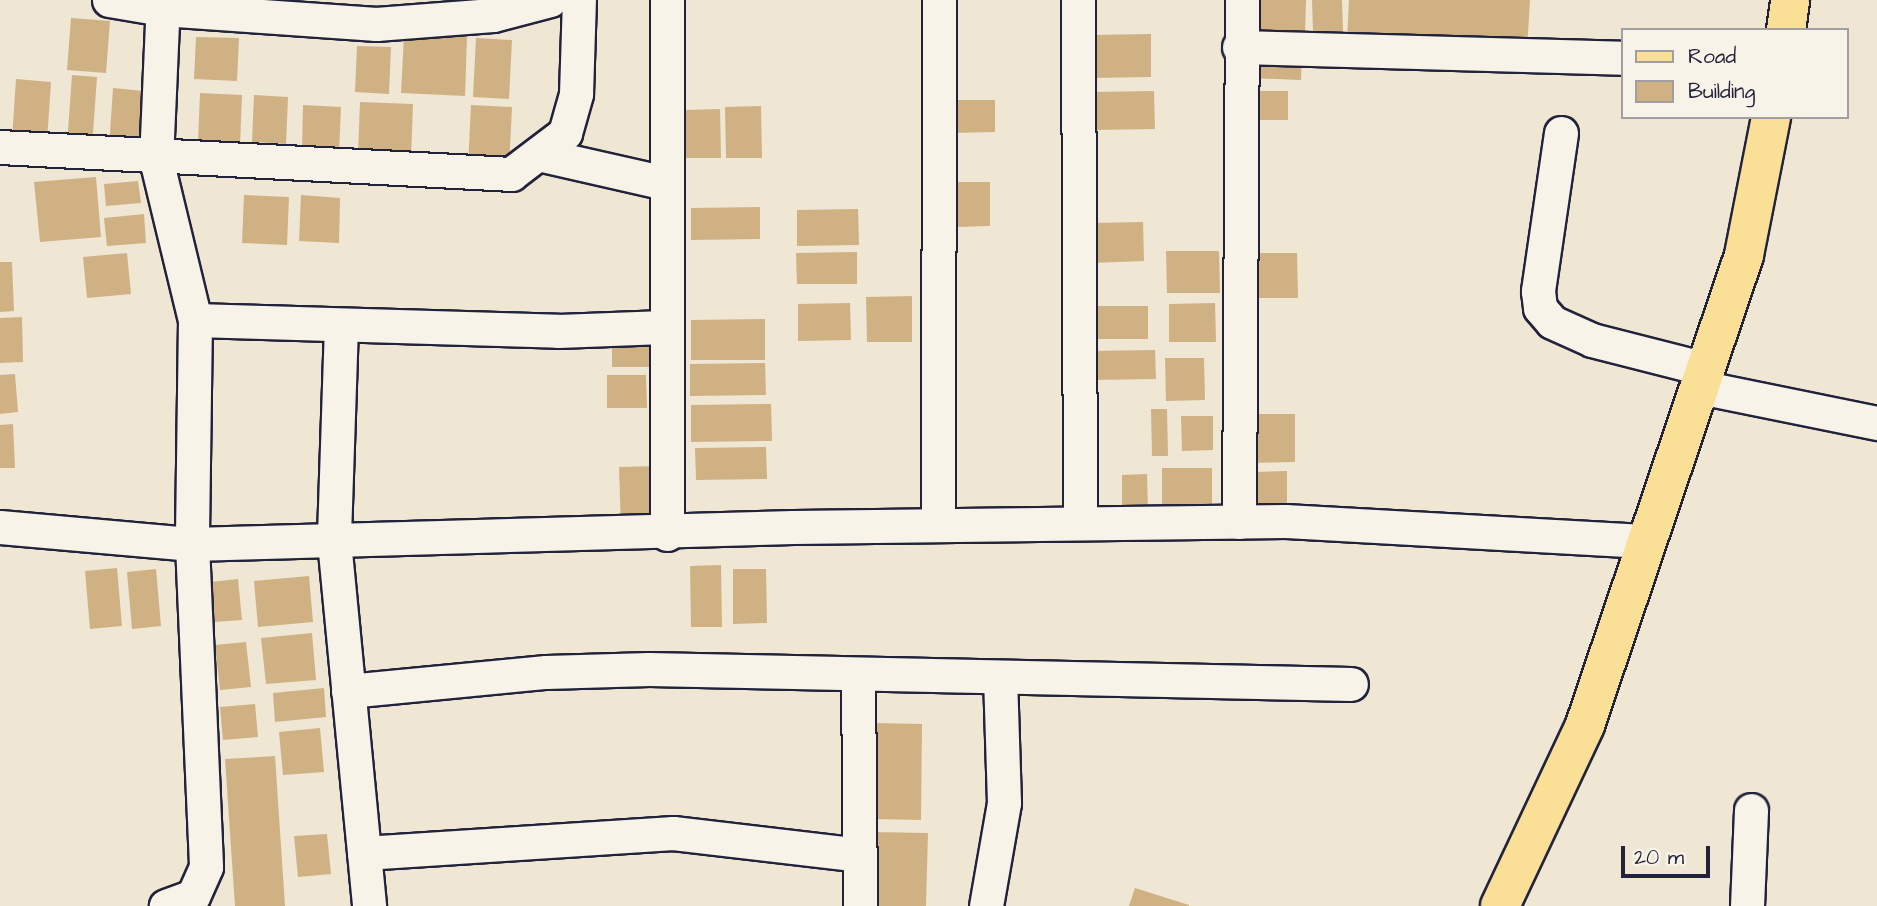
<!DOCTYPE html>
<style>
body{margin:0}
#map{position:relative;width:1877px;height:906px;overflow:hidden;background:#efe6d4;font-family:"Architects Daughter",sans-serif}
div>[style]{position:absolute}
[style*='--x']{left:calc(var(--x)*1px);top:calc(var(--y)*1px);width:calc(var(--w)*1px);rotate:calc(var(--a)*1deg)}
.building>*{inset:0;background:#d0b184}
.roads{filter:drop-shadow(2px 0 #22223b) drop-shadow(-2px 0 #22223b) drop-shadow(0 2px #22223b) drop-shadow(0 -2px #22223b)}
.minor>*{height:33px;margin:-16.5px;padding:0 16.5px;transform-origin:16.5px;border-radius:16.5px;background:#f7f3e8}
.major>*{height:38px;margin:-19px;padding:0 19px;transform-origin:19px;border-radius:19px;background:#fadf96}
span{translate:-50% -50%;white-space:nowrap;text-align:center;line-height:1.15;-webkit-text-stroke:5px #f7f3e8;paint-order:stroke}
.legend{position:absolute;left:1621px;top:28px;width:228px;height:91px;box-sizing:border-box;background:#f7f3e8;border:2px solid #a29fa3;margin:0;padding:9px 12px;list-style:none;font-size:21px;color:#22223b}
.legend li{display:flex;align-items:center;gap:14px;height:35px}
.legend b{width:35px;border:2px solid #a29fa3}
.scale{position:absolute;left:1621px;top:846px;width:89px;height:32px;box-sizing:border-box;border:4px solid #22223b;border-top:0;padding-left:9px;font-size:21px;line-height:24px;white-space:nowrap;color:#22223b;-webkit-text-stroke:5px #f7f3e8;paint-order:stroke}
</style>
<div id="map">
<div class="building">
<i style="clip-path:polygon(1249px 0,1306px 0,1305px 32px,1248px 29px)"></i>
<i style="clip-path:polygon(1312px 0,1342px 0,1343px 32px,1313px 32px)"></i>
<i style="clip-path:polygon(1349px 0,1530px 0,1527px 50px,1347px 40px)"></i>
<i style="clip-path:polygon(71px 18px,110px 21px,106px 73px,67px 70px)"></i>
<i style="clip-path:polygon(1151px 34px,1151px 77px,1091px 78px,1090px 35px)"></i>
<i style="clip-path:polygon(404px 35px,467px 37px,465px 96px,401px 93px)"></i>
<i style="clip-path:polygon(196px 37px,239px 38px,237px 81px,194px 79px)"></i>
<i style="clip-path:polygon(476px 38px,512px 40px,509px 99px,473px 97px)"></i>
<i style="clip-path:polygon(357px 46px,391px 47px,389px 94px,355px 92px)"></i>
<i style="clip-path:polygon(1249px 52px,1302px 54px,1301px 80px,1248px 78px)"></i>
<i style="clip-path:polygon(72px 75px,97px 77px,92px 147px,67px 145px)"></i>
<i style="clip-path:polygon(16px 79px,51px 82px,47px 141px,12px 139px)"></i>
<i style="clip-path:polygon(113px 88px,144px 91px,140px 150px,109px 148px)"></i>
<i style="clip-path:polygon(1154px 91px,1155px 129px,1093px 130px,1093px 92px)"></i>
<i style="clip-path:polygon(1254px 91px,1288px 91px,1288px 120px,1254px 120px)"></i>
<i style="clip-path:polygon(200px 93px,242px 95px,240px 145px,198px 143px)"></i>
<i style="clip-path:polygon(254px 95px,288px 97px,286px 144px,252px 142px)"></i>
<i style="clip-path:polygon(949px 100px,995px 100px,995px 132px,950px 133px)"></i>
<i style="clip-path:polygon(360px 102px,413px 104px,411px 158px,358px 155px)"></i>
<i style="clip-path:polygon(303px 105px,341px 107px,339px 152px,302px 150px)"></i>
<i style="clip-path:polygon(471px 105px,512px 107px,509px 168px,468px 167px)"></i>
<i style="clip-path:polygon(761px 106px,762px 158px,726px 158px,725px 107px)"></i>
<i style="clip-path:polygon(720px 109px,721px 158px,686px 158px,685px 110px)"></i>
<i style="clip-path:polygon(96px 177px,101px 237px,40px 242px,34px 182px)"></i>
<i style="clip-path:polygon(138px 181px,141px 203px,106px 206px,104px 184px)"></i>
<i style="clip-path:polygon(953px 182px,990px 182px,990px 226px,954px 227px)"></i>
<i style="clip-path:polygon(244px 195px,289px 197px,287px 245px,242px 243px)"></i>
<i style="clip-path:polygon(301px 195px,340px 198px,339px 243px,299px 241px)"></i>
<i style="clip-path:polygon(760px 207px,760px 239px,691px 240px,691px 208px)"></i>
<i style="clip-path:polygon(858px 209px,859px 245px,797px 246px,797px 210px)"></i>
<i style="clip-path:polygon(144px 214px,146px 243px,107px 246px,104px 218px)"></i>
<i style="clip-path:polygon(1143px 222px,1144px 261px,1090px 263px,1090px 223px)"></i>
<i style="clip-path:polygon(1166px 251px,1219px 251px,1220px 293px,1167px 293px)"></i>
<i style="clip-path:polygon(857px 252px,857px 284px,797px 284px,796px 253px)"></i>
<i style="clip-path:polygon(127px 253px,131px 294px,87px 298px,83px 257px)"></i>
<i style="clip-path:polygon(1253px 253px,1297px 253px,1298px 298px,1253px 298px)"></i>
<i style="clip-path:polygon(0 262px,12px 262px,14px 311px,0 312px)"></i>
<i style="clip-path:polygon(912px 296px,912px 342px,867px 342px,866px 297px)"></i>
<i style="clip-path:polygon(850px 303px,851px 340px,798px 341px,798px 304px)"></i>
<i style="clip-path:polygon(1215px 303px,1216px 342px,1169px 342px,1169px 304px)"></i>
<i style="clip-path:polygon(1094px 306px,1148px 306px,1148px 339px,1095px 339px)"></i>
<i style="clip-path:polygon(22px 317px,23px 362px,0 363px,0 318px)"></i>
<i style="clip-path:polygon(765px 319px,765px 360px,691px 360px,691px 320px)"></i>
<i style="clip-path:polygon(612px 338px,649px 338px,649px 367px,612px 367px)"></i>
<i style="clip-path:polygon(1155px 350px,1156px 379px,1092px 380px,1091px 351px)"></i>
<i style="clip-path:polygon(1165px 358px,1204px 358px,1205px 400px,1166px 401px)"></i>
<i style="clip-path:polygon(765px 363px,766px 395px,690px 396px,690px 364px)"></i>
<i style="clip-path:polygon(15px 374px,18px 412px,0 414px,0 375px)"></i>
<i style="clip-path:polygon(607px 375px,646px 375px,647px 408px,607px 408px)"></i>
<i style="clip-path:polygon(771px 404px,772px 441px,691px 442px,691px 405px)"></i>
<i style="clip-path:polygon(1151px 409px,1167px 409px,1168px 456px,1152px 456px)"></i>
<i style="clip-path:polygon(1247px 414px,1295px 414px,1295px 462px,1248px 463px)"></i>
<i style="clip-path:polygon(1181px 416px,1213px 416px,1213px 450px,1182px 451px)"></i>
<i style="clip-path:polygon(13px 424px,15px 468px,0 468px,0 425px)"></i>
<i style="clip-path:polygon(766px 447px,767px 479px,696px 480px,695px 448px)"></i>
<i style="clip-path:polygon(659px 466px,660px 527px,621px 528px,619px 467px)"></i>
<i style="clip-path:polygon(1162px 468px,1212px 468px,1212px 513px,1162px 513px)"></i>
<i style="clip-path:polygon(1287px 471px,1287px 508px,1252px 508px,1251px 472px)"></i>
<i style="clip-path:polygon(1147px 474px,1148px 510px,1122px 510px,1122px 475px)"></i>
<i style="clip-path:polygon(721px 565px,722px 627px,691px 627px,690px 566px)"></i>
<i style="clip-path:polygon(117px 568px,122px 626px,90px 629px,85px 571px)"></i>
<i style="clip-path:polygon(156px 569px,161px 626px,132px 629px,127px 572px)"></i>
<i style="clip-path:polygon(733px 569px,766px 569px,767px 623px,733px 624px)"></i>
<i style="clip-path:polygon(309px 576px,313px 622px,258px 627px,254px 581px)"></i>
<i style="clip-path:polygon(238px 579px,242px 620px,214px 622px,210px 582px)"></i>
<i style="clip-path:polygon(312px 633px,316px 680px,266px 684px,261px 638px)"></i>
<i style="clip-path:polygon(246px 642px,251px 687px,220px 690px,215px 645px)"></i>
<i style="clip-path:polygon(324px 688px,326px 717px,275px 722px,273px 693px)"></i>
<i style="clip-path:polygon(255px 704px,258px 737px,223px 740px,220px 707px)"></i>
<i style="clip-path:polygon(873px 723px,922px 724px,921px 820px,871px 819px)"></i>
<i style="clip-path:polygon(320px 728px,324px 772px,283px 775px,279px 732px)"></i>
<i style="clip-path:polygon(275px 756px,285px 906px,235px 906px,225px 759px)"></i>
<i style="clip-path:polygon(870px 832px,928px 833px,926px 906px,868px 906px)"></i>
<i style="clip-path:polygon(327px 834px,331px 874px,298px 877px,294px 836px)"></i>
<i style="clip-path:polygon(1135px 888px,1189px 905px,1189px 906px,1129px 906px)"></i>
</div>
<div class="roads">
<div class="minor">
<i style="--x:109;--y:0;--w:54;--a:9.6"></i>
<i style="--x:162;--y:9;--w:215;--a:4"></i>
<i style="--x:376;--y:24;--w:117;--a:-4.4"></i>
<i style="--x:493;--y:15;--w:59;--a:-14.7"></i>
<i style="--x:163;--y:0;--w:159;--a:92.5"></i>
<i style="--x:156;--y:159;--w:166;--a:76.4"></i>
<i style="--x:195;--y:320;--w:224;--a:90.8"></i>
<i style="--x:192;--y:544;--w:601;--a:-1.62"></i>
<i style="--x:793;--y:527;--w:492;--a:-0.7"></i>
<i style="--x:1285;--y:521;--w:364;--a:3.2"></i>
<i style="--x:1078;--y:0;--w:523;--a:89.78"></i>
<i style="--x:1239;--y:47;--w:384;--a:1.6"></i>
<i style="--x:1561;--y:133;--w:160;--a:98.3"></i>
<i style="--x:1538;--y:291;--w:17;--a:83"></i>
<i style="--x:1540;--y:308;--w:18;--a:49"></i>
<i style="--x:1552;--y:322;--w:44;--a:24.2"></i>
<i style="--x:1592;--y:340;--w:118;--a:14.3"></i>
<i style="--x:0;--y:147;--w:512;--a:3.02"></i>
<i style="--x:511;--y:174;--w:68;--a:-37.2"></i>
<i style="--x:565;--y:133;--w:41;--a:-74.2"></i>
<i style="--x:576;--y:94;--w:94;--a:-88.2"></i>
<i style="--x:542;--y:155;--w:126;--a:12.8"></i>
<i style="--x:195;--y:320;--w:363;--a:1.7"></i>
<i style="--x:558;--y:331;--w:106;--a:-2.2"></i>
<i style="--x:341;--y:325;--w:216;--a:91.9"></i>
<i style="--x:334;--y:541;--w:367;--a:84.5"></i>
<i style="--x:1700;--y:387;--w:181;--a:11.5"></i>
<i style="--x:1239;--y:522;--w:522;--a:-89.67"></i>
<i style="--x:938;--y:525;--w:525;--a:-89.89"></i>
<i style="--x:0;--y:527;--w:193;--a:5.1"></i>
<i style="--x:192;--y:544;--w:323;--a:87.5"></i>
<i style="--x:206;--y:867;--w:32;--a:114"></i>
<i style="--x:193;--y:896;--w:29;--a:160"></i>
<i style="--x:667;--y:534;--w:534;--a:-90"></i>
<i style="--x:858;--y:674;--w:232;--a:89.5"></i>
<i style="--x:348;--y:691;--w:199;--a:-5.5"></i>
<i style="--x:546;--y:672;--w:103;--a:-1.7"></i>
<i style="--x:649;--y:669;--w:702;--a:1.22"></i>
<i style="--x:364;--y:853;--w:310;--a:-3.7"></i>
<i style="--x:673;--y:833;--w:188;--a:6.7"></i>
<i style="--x:986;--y:906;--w:105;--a:-80.1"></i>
<i style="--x:1004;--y:803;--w:126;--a:-91.8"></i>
<i style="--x:1747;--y:906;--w:96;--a:-87.6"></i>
</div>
<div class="major">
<i style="--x:1786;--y:30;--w:30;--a:-82"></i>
<i style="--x:1500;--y:906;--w:200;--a:-64.8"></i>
<i style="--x:1585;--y:725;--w:496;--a:-71.3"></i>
<i style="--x:1744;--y:255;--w:141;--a:-78.9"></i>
</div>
</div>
<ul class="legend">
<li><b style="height:9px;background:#fadf96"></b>Road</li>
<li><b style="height:19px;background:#d0b184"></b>Building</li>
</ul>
<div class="scale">20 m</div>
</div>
